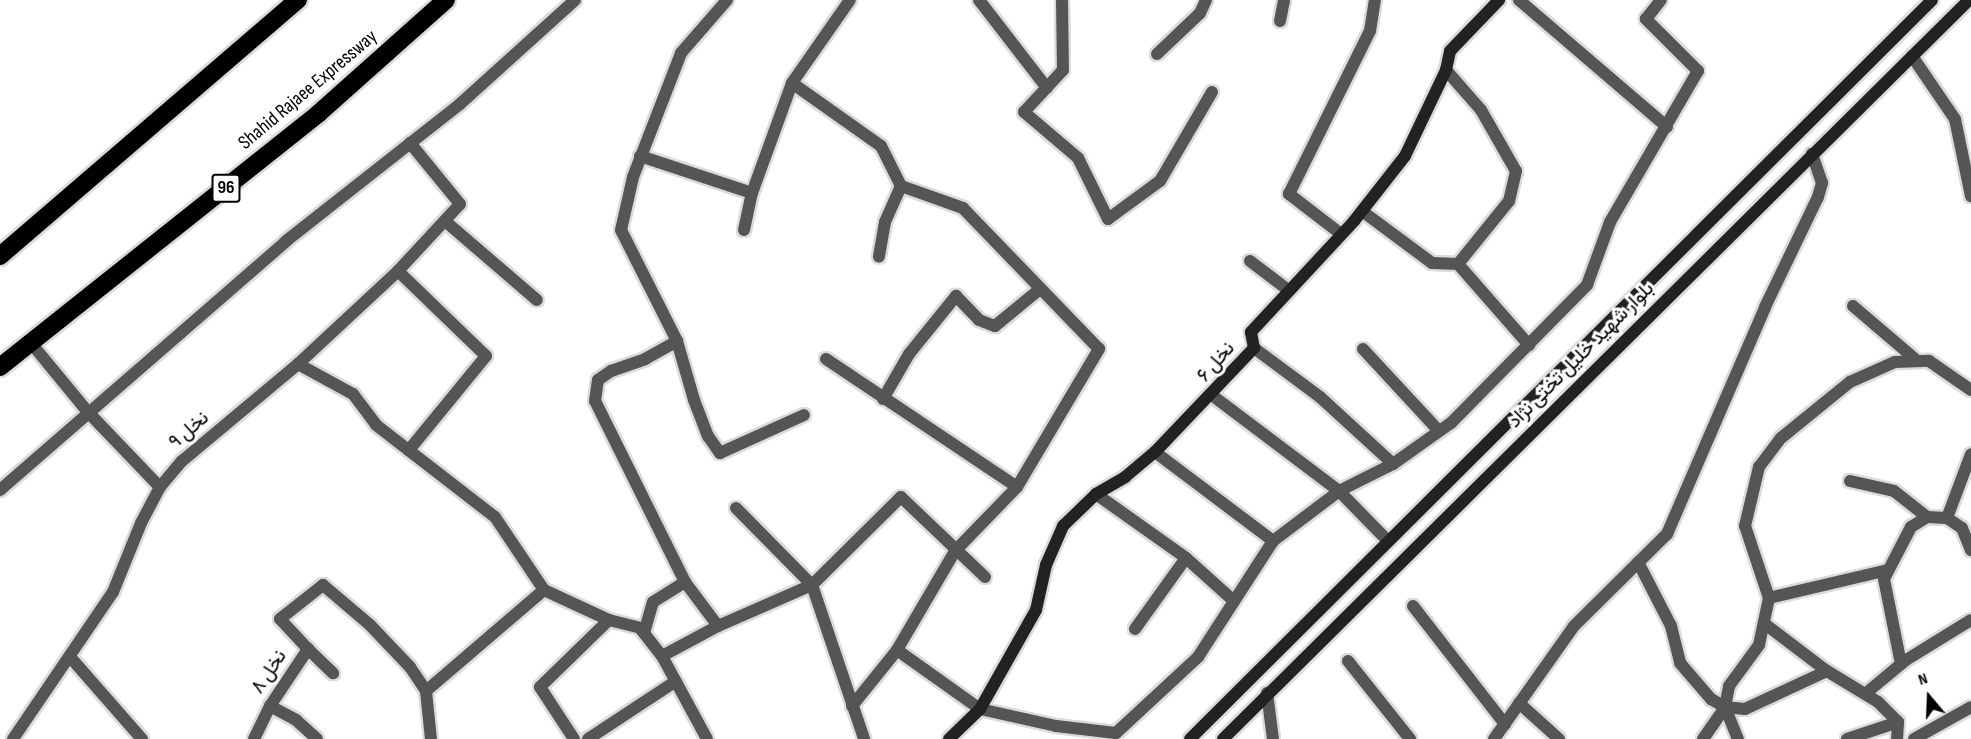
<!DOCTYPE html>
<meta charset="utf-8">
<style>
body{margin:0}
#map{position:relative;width:1971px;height:739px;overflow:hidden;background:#fff;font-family:"Sofia Sans Condensed",Vazirmatn,sans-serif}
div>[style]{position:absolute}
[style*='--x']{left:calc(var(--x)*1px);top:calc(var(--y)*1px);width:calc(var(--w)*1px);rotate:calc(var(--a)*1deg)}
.roads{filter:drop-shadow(2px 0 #dbdbdb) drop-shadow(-2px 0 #dbdbdb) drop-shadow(0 2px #dbdbdb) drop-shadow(0 -2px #dbdbdb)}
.street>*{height:12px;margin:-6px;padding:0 6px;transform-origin:6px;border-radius:6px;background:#555}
.secondary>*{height:12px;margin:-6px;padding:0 6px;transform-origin:6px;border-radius:6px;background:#222}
.highway>*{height:18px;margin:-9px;padding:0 9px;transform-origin:9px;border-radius:9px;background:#000}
span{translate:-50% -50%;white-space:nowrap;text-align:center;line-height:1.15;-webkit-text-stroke:6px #fff;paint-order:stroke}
.shield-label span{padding:2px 4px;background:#fff;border:2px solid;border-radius:4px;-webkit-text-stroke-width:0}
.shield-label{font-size:18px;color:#000;font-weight:700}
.street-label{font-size:20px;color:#000}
.north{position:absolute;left:1899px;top:667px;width:60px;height:60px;-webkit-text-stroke:4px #fff;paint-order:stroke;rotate:341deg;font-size:16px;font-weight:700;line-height:24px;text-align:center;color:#000}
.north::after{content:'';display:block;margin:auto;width:21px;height:27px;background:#000;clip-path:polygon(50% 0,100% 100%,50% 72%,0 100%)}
</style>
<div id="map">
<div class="roads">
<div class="street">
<i style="--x:979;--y:0;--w:111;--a:52.3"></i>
<i style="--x:1062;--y:0;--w:70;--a:89.2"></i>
<i style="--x:1063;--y:70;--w:57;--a:132.9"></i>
<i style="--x:1024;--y:112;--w:71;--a:40.4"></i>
<i style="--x:1078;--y:158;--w:68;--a:63.8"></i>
<i style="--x:1108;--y:219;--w:64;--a:-36.2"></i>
<i style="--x:1160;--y:181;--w:103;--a:-59.7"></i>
<i style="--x:1519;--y:0;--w:195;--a:40.6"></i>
<i style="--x:1280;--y:21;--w:21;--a:-79"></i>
<i style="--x:1157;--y:54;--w:59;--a:-43.6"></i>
<i style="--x:1200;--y:13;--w:14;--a:-65"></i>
<i style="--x:1912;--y:56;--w:76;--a:55.7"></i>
<i style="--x:1955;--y:119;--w:79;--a:78.3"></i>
<i style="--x:1446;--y:70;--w:53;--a:48.8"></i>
<i style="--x:1481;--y:110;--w:70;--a:60.2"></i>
<i style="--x:1516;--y:171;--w:31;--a:103"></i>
<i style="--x:1509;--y:201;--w:81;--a:129"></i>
<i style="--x:792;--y:83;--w:109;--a:35.3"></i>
<i style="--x:881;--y:146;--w:45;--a:63.4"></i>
<i style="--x:901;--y:186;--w:39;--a:114"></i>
<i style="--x:885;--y:222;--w:35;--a:100"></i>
<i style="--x:640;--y:156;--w:118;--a:18.3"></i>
<i style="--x:1362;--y:211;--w:87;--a:36.6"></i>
<i style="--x:1432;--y:263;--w:26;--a:2"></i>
<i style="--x:1458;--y:264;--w:108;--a:48.8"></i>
<i style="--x:445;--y:221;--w:121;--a:40.7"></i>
<i style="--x:744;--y:230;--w:38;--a:-78"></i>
<i style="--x:752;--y:193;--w:117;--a:-70"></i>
<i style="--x:792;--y:83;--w:101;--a:-55.1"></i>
<i style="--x:1341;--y:234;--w:66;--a:-142.4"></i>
<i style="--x:1289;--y:194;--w:182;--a:-63.6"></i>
<i style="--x:1370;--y:31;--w:31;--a:-81"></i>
<i style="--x:1250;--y:261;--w:48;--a:37.3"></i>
<i style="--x:398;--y:271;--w:122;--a:44"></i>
<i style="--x:486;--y:356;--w:122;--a:129.3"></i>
<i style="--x:1853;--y:306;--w:82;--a:40.5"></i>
<i style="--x:677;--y:341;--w:61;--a:73.9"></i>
<i style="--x:694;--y:400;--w:39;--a:69"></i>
<i style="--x:708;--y:436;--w:21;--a:55"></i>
<i style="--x:720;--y:453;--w:92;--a:-24.3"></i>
<i style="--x:31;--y:343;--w:88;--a:50.5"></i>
<i style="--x:87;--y:411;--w:105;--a:46.2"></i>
<i style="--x:1254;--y:348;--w:82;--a:36.6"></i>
<i style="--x:1320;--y:397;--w:99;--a:42.5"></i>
<i style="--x:1363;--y:349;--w:112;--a:47.2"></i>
<i style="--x:826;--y:359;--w:230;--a:33.8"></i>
<i style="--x:298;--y:364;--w:63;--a:28.6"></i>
<i style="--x:353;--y:394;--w:39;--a:53"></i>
<i style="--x:376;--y:425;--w:150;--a:37.7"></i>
<i style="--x:495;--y:517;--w:88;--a:56.1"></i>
<i style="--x:544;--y:590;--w:72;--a:24.8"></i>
<i style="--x:609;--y:620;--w:32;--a:14"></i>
<i style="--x:640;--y:628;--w:36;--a:52"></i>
<i style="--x:662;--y:656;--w:94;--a:61.5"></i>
<i style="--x:1213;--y:396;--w:158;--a:37"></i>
<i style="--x:1339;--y:491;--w:70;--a:45.6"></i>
<i style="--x:883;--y:399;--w:52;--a:-60"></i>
<i style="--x:909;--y:354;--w:75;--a:-51"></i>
<i style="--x:956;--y:296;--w:33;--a:46"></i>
<i style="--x:979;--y:320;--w:17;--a:21"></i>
<i style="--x:995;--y:326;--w:58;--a:-39.4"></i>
<i style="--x:1155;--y:452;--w:148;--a:37"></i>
<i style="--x:1850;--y:481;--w:45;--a:12.8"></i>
<i style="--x:1894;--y:491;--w:42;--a:38.2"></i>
<i style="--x:0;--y:490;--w:379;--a:-41"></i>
<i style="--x:286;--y:241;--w:221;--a:-38.2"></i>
<i style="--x:460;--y:104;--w:155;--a:-42.1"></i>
<i style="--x:1096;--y:494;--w:110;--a:35.4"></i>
<i style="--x:1186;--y:558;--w:64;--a:41.9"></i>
<i style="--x:736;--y:508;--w:108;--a:45.4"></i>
<i style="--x:812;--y:585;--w:163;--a:71.3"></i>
<i style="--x:1947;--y:518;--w:68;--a:-69.4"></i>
<i style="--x:1638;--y:562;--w:72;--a:62.7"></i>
<i style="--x:1671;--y:626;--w:38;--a:76"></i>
<i style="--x:1680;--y:663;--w:48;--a:49.3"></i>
<i style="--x:1711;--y:699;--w:16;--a:30"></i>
<i style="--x:1725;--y:707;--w:20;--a:6"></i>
<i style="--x:1745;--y:709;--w:90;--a:-24.9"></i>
<i style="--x:1888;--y:570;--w:122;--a:166.8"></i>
<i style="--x:1769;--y:598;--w:76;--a:-108.4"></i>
<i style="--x:1745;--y:526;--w:61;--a:-76.7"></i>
<i style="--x:1759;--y:467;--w:36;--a:-53"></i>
<i style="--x:1781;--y:438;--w:89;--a:-39.1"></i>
<i style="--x:1850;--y:382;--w:49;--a:-24"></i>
<i style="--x:1895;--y:362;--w:34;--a:-2"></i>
<i style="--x:1929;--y:361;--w:51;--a:34.6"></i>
<i style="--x:685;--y:582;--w:55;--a:53.1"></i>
<i style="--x:1413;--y:606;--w:150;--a:52.1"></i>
<i style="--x:1765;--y:624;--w:78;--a:37.2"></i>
<i style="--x:1827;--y:671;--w:60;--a:31.3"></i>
<i style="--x:1878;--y:702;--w:28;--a:45"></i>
<i style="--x:1898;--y:722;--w:17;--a:93"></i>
<i style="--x:1135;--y:629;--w:87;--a:-54.3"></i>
<i style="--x:644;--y:633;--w:32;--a:-74"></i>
<i style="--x:653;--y:602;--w:38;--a:-32"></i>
<i style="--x:685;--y:582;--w:202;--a:-116.4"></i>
<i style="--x:595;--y:401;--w:21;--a:-82"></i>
<i style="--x:598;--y:380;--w:16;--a:-35"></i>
<i style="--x:611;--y:371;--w:36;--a:-19"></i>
<i style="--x:645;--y:359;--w:37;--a:-29"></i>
<i style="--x:677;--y:341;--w:124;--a:-116.8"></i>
<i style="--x:621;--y:230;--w:54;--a:-77.2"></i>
<i style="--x:633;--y:177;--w:133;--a:-68.8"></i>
<i style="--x:681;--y:53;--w:70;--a:-49"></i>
<i style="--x:308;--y:649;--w:35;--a:44"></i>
<i style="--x:897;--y:650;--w:102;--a:35.4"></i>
<i style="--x:980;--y:709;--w:78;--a:12.6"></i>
<i style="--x:1056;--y:726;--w:60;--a:6.7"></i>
<i style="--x:1116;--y:733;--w:112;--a:-42.8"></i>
<i style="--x:1198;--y:657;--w:138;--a:-57.1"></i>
<i style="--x:1273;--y:541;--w:83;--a:-37.1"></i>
<i style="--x:1339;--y:491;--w:60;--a:-26.6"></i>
<i style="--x:1393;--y:464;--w:71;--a:-35.3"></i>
<i style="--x:1451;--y:423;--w:194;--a:-45.4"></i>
<i style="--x:1587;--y:285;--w:67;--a:-69.9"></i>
<i style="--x:1610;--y:222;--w:175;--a:-59.8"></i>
<i style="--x:1698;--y:71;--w:74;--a:-135"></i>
<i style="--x:1646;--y:19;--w:24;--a:-52"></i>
<i style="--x:662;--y:656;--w:64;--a:-28.2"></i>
<i style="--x:718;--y:626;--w:103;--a:-23.6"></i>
<i style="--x:812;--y:585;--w:125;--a:-44.7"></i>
<i style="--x:901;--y:497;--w:116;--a:43.6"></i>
<i style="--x:71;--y:658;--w:108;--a:48.8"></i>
<i style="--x:1348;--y:661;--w:100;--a:51.5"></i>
<i style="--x:1901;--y:664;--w:87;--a:-101.3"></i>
<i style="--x:1884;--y:579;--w:59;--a:-62.6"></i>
<i style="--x:1911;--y:527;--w:19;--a:-32"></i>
<i style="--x:1927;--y:517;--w:20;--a:3"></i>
<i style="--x:1947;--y:518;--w:18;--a:34"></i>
<i style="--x:1962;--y:528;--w:24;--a:68"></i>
<i style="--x:426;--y:691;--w:155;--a:-40.6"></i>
<i style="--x:1267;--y:693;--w:46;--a:82.6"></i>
<i style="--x:1865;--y:694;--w:53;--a:-39.7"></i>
<i style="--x:1906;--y:660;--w:76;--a:-31.6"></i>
<i style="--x:1519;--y:703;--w:54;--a:42"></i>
<i style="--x:270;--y:706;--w:30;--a:28"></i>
<i style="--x:296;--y:720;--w:28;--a:42"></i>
<i style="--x:852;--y:706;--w:72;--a:-51.2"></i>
<i style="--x:897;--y:650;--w:115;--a:-59.6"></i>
<i style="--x:955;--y:551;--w:89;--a:-45.9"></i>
<i style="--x:1017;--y:487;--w:161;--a:-59.3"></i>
<i style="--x:1099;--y:349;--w:196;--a:-134"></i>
<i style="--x:963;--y:208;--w:66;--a:-160.5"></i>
<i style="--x:1725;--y:707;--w:35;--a:68"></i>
<i style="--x:13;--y:739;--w:178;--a:-55.8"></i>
<i style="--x:113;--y:592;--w:74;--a:-67.9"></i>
<i style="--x:141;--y:523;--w:41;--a:-62.2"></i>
<i style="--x:160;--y:487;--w:34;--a:-50"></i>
<i style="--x:182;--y:461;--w:151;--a:-39.9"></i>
<i style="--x:298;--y:364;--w:137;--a:-42.9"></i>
<i style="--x:398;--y:271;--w:91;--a:-47.2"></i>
<i style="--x:460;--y:204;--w:79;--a:-129.3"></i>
<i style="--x:254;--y:739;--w:37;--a:-64"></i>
<i style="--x:270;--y:706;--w:69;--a:-56.3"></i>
<i style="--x:308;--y:649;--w:41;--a:-133"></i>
<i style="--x:280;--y:619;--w:55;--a:-38.3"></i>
<i style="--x:323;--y:585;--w:62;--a:40.4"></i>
<i style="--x:370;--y:625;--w:58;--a:46.4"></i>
<i style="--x:410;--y:667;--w:29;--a:56"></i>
<i style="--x:426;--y:691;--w:48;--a:84.1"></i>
<i style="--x:574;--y:739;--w:62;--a:-123.2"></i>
<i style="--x:540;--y:687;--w:96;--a:-44.2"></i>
<i style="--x:588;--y:739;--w:105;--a:-33.4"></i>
<i style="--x:1494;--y:739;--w:138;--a:-54.7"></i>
<i style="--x:1574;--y:626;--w:131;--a:-44.7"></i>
<i style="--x:1667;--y:534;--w:247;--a:-66.6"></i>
<i style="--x:1765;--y:307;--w:122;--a:-64.3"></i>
<i style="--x:1818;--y:197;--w:15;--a:-74"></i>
<i style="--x:1822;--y:183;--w:31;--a:-109"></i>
<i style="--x:1703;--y:739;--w:39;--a:-55"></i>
<i style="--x:1725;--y:707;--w:21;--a:-79"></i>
<i style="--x:1729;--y:686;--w:51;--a:-53.8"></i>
<i style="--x:1759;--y:645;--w:48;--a:-78"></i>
<i style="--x:1847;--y:739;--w:54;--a:-18.4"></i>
<i style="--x:1914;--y:739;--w:65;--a:-29.3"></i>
</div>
<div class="secondary">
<i style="--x:949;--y:739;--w:43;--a:-44.1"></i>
<i style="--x:980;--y:709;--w:114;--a:-60.5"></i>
<i style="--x:1036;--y:610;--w:46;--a:-77.5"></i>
<i style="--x:1046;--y:565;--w:43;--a:-66.4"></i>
<i style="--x:1063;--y:526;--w:46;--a:-44.1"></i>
<i style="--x:1096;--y:494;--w:34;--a:-30"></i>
<i style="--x:1125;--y:477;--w:39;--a:-40"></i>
<i style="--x:1155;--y:452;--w:144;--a:-46.4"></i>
<i style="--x:1254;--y:348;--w:16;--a:-101"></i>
<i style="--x:1251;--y:332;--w:151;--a:-47.1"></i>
<i style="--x:1354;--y:221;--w:83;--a:-51.9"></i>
<i style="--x:1405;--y:156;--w:95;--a:-64.5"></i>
<i style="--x:1446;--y:70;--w:19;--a:-78"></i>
<i style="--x:1450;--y:51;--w:71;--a:-46.1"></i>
<i style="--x:1190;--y:739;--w:1047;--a:-44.88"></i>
<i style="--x:1223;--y:739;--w:1050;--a:-44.73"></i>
</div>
<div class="highway">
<i style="--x:0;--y:256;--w:393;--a:-40.7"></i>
<i style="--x:0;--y:367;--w:408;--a:-38.5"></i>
<i style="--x:319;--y:113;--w:170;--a:-41.7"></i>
</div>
</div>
<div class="shield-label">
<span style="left:226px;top:188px">96</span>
</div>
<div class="street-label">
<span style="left:308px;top:90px;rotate:-40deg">Shahid Rajaee Expressway</span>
<span style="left:1581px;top:355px;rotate:-45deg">بلوار شهید خلیل تختی نژاد</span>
<span style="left:1216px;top:362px;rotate:-49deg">نخل ۶</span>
<span style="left:189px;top:430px;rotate:-41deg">نخل ۹</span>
<span style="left:269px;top:672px;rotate:-57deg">نخل ۸</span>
</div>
<div class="north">N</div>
</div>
